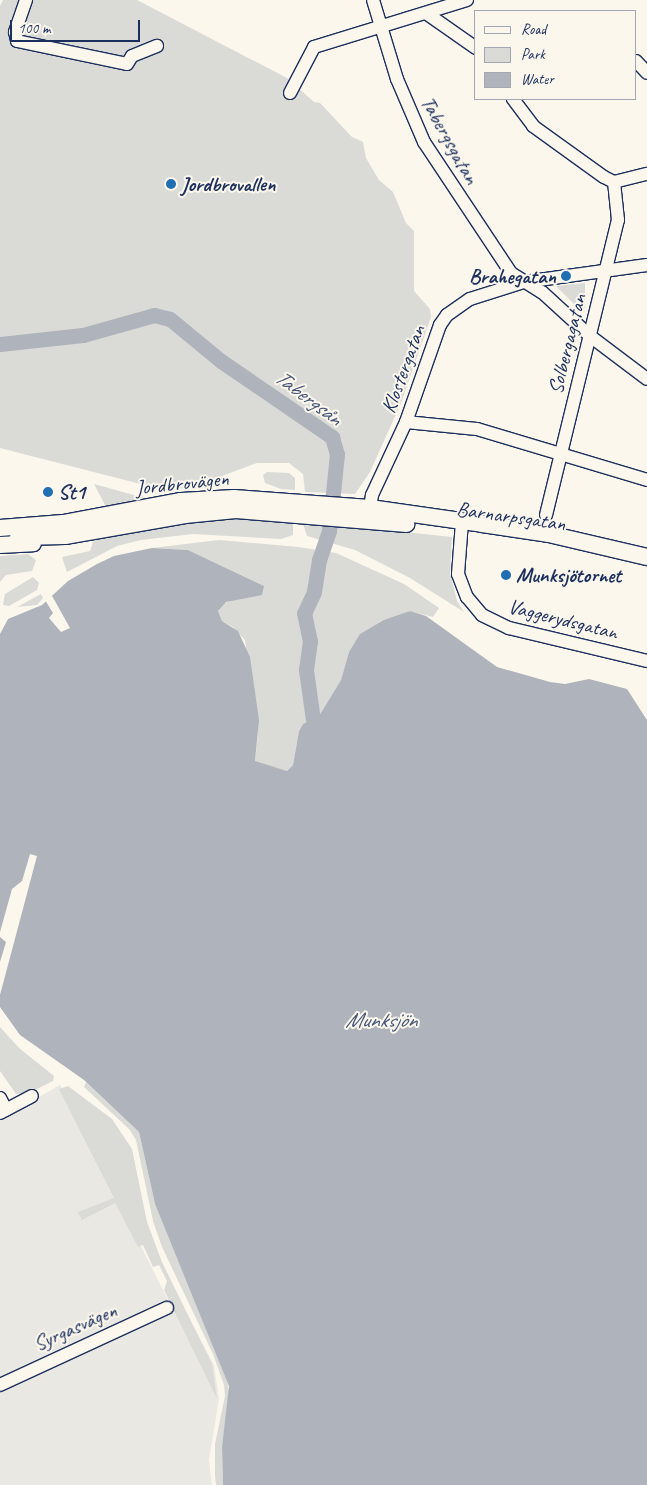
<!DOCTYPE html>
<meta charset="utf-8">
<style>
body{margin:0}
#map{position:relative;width:647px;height:1485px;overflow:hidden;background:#fbf7ec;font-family:Caveat,sans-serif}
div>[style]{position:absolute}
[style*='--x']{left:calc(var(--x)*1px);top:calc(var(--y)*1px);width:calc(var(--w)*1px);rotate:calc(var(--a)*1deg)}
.built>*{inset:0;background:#eae8e2}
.green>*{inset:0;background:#dadad7}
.water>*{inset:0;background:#afb3bb}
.pier>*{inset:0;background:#fbf7ec}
.river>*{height:15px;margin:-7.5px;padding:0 7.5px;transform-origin:7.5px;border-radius:7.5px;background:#afb3bb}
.roads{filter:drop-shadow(1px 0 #1b2f5e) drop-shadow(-1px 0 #1b2f5e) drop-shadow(0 1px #1b2f5e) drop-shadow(0 -1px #1b2f5e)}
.minor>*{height:12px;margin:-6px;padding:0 6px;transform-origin:6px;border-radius:6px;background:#fbf7ec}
.major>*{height:16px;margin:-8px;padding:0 8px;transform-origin:8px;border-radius:8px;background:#fbf7ec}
.dots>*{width:14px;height:14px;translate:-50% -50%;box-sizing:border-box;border:2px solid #fbf7ec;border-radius:50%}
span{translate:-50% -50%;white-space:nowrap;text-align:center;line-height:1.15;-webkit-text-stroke:4px #fbf7ec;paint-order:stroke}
.street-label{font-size:21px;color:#1b2f5e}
.poi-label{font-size:21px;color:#1b2f5e;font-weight:700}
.left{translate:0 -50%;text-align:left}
.right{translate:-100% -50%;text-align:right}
.water-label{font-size:22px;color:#47577a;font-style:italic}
.legend{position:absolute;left:474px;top:10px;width:162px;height:90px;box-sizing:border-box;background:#fbf7ec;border:1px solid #a1a7b3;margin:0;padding:6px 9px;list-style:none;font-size:15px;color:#1b2f5e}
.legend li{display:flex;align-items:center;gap:10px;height:25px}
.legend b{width:25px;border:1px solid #a1a7b3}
.scale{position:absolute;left:10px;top:20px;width:130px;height:22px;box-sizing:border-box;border:2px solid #1b2f5e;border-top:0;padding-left:6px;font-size:15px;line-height:18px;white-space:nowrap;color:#1b2f5e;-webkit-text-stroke:4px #fbf7ec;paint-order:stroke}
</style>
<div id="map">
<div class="built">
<i style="clip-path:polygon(60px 1085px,172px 1308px,181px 1303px,214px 1365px,219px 1399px,209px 1460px,212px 1485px,0 1485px,0 1119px)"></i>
</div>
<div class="green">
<i style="clip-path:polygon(3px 0,137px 0,287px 78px,314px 102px,320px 103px,352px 137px,363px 142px,366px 158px,379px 180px,393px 192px,406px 223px,414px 231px,414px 291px,430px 309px,431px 317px,401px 403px,370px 472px,355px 494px,305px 492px,303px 474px,289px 463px,257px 463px,190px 488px,164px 490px,0 448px,0 6px)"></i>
<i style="clip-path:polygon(585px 283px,585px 307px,582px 312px,556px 286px)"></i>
<i style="clip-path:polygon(267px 472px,289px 473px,295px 478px,295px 490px,281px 489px,265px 483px,263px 475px)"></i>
<i style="clip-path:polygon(94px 484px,152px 500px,106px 507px)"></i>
<i style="clip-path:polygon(222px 517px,293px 521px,293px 535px,281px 539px,193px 534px,141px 540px,117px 546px,67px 572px,62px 557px,90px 551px,93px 542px,107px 534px)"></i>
<i style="clip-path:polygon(302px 521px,452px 537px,450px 573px,457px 601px,464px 612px,410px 578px,355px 550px,307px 536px)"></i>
<i style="clip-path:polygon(219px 540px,298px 547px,336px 553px,404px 584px,439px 608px,433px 617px,409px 611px,349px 652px,341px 680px,319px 716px,303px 724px,299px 731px,293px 765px,287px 771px,255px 762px,258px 733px,245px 640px,233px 627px,222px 621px,218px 611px,223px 604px,264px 586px,188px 550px,152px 548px)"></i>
<i style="clip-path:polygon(28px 554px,36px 560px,32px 571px,6px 575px,0 582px,0 556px)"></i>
<i style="clip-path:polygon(33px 577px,39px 583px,37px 590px,9px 606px,3px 605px,5px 594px)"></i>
<i style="clip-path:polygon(41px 594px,43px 598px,37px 605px,17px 607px)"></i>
<i style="clip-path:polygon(0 1027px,19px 1048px,54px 1076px,53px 1081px,29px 1093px,16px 1094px,0 1071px)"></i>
<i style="clip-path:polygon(86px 1082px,139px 1132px,155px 1204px,227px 1378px,229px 1394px,222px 1447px,223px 1485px,216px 1485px,215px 1476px,215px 1444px,225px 1396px,224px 1385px,213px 1354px,162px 1247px,153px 1221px,136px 1140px,129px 1129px,84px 1087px)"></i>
<i style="clip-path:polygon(68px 1086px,112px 1119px,132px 1149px,147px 1222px,162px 1262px,212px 1364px,217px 1399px,164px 1290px,167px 1281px,159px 1265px,153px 1267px,143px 1245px,138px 1247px,115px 1203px,82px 1220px,78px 1212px,114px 1198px,59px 1089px)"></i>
</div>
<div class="water">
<i style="clip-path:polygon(152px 548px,188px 550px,264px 586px,262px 595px,226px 602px,218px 611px,222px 621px,238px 631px,250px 657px,259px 720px,255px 761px,287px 771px,293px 765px,299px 731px,303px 724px,319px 716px,341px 680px,349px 652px,360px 634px,384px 620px,410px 611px,426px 616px,497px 667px,550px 682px,565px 684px,589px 679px,627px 689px,647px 720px,647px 1485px,223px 1485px,222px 1447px,229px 1386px,155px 1204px,139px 1132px,84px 1080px,20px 1035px,0 1007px,0 634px,8px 619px,42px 605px,68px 581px,97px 564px,114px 556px)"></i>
</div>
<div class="pier">
<i style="clip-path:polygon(51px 594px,70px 628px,61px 632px,49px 618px,53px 613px,45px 600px)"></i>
<i style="clip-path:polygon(30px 854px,37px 856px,0 995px,0 962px,6px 942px,0 937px,0 932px,12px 889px,22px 881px)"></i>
</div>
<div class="river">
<i style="--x:0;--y:344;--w:83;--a:-6.2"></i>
<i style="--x:83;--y:335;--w:74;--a:-15.7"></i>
<i style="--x:154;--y:315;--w:16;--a:14"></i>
<i style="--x:170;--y:319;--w:66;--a:39.5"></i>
<i style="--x:221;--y:361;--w:135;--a:34.4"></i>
<i style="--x:332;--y:437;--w:18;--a:74"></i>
<i style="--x:337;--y:454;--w:77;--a:95.9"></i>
<i style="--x:329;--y:531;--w:31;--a:109"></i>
<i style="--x:319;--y:560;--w:32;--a:99"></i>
<i style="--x:314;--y:592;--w:23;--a:115"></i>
<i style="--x:304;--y:613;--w:29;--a:78"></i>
<i style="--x:310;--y:641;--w:29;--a:98"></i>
<i style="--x:306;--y:670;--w:50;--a:82"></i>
</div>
<div class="roads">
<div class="minor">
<i style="--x:26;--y:0;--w:34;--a:109"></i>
<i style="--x:15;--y:32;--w:9;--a:77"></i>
<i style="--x:17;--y:41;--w:112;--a:11.8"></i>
<i style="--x:127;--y:64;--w:9;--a:-58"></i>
<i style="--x:132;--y:56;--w:27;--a:-22"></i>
<i style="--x:373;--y:0;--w:83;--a:73.1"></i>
<i style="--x:397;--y:79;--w:69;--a:66.8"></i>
<i style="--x:424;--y:142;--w:157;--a:56.4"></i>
<i style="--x:511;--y:273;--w:36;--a:32"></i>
<i style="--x:542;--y:292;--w:65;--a:42.5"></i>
<i style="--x:590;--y:336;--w:71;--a:37"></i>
<i style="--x:426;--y:13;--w:61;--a:35"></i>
<i style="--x:636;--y:61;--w:16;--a:47"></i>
<i style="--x:290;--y:93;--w:52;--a:-62.4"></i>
<i style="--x:314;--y:47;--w:160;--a:-17.1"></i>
<i style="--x:513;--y:99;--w:34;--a:53"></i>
<i style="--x:533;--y:126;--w:87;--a:35.7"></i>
<i style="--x:604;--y:177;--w:11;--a:27"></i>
<i style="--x:614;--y:182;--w:34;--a:-14"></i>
<i style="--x:406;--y:422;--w:71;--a:5.6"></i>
<i style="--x:477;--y:429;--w:177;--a:16.7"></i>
<i style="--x:546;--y:515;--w:304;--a:-76.3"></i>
<i style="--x:618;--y:220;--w:38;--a:-96"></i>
<i style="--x:369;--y:516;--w:21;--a:-82"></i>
<i style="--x:372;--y:495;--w:81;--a:-65"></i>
<i style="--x:406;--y:422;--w:103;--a:-70.7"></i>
<i style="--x:440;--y:325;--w:12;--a:-55"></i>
<i style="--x:447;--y:315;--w:28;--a:-35"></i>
<i style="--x:470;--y:299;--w:57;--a:-17.5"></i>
<i style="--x:524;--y:282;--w:124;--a:-7.9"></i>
<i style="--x:462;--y:522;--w:52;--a:94.4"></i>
<i style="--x:458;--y:574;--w:25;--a:69"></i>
<i style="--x:467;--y:597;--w:23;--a:50"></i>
<i style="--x:482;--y:615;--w:30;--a:26"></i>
<i style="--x:509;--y:628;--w:142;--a:13.4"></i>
<i style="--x:0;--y:1098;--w:13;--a:63"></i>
<i style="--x:0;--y:1113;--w:36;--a:-28"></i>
<i style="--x:0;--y:1385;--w:184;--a:-24.8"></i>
</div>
<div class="major">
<i style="--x:0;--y:528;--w:63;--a:-4.5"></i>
<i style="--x:63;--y:523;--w:120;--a:-10.6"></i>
<i style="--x:181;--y:501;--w:53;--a:-3.2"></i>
<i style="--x:234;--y:498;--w:136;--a:4.2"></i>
<i style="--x:370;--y:508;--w:113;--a:8.1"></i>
<i style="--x:482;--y:524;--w:68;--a:8.5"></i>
<i style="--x:549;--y:534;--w:101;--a:13.2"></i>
<i style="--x:18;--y:537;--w:47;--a:-1.2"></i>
<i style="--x:65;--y:536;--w:122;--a:-9.9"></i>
<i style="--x:185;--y:515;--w:51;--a:-5.6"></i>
<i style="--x:236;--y:510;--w:171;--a:4.7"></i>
<i style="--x:0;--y:545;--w:33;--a:-3"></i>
</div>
</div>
<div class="dots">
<i style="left:171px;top:184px;background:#1f6fb2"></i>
<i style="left:566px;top:276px;background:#1f6fb2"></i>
<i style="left:48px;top:492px;background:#1f6fb2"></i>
<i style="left:506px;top:575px;background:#1f6fb2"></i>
</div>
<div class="street-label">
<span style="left:450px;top:140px;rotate:61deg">Tabergsgatan</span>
<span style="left:567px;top:344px;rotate:-76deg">Solbergagatan</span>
<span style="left:403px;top:369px;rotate:-70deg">Klostergatan</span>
<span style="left:182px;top:483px;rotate:-6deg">Jordbrovägen</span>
<span style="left:511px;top:516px;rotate:8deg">Barnarpsgatan</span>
<span style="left:563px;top:619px;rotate:14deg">Vaggerydsgatan</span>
<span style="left:75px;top:1327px;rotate:-24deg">Syrgasvägen</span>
</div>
<div class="poi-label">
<span class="left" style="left:181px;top:184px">Jordbrovallen</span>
<span class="right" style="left:556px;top:276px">Brahegatan</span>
<span class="left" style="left:58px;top:492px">St1</span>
<span class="left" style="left:516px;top:575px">Munksjötornet</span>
</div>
<div class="water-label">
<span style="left:308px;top:398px;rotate:37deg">Tabergsån</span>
<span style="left:381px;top:1021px">Munksjön</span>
</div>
<ul class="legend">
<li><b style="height:6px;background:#fbf7ec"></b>Road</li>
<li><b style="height:14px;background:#dadad7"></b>Park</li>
<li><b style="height:14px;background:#afb3bb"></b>Water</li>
</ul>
<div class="scale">100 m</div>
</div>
